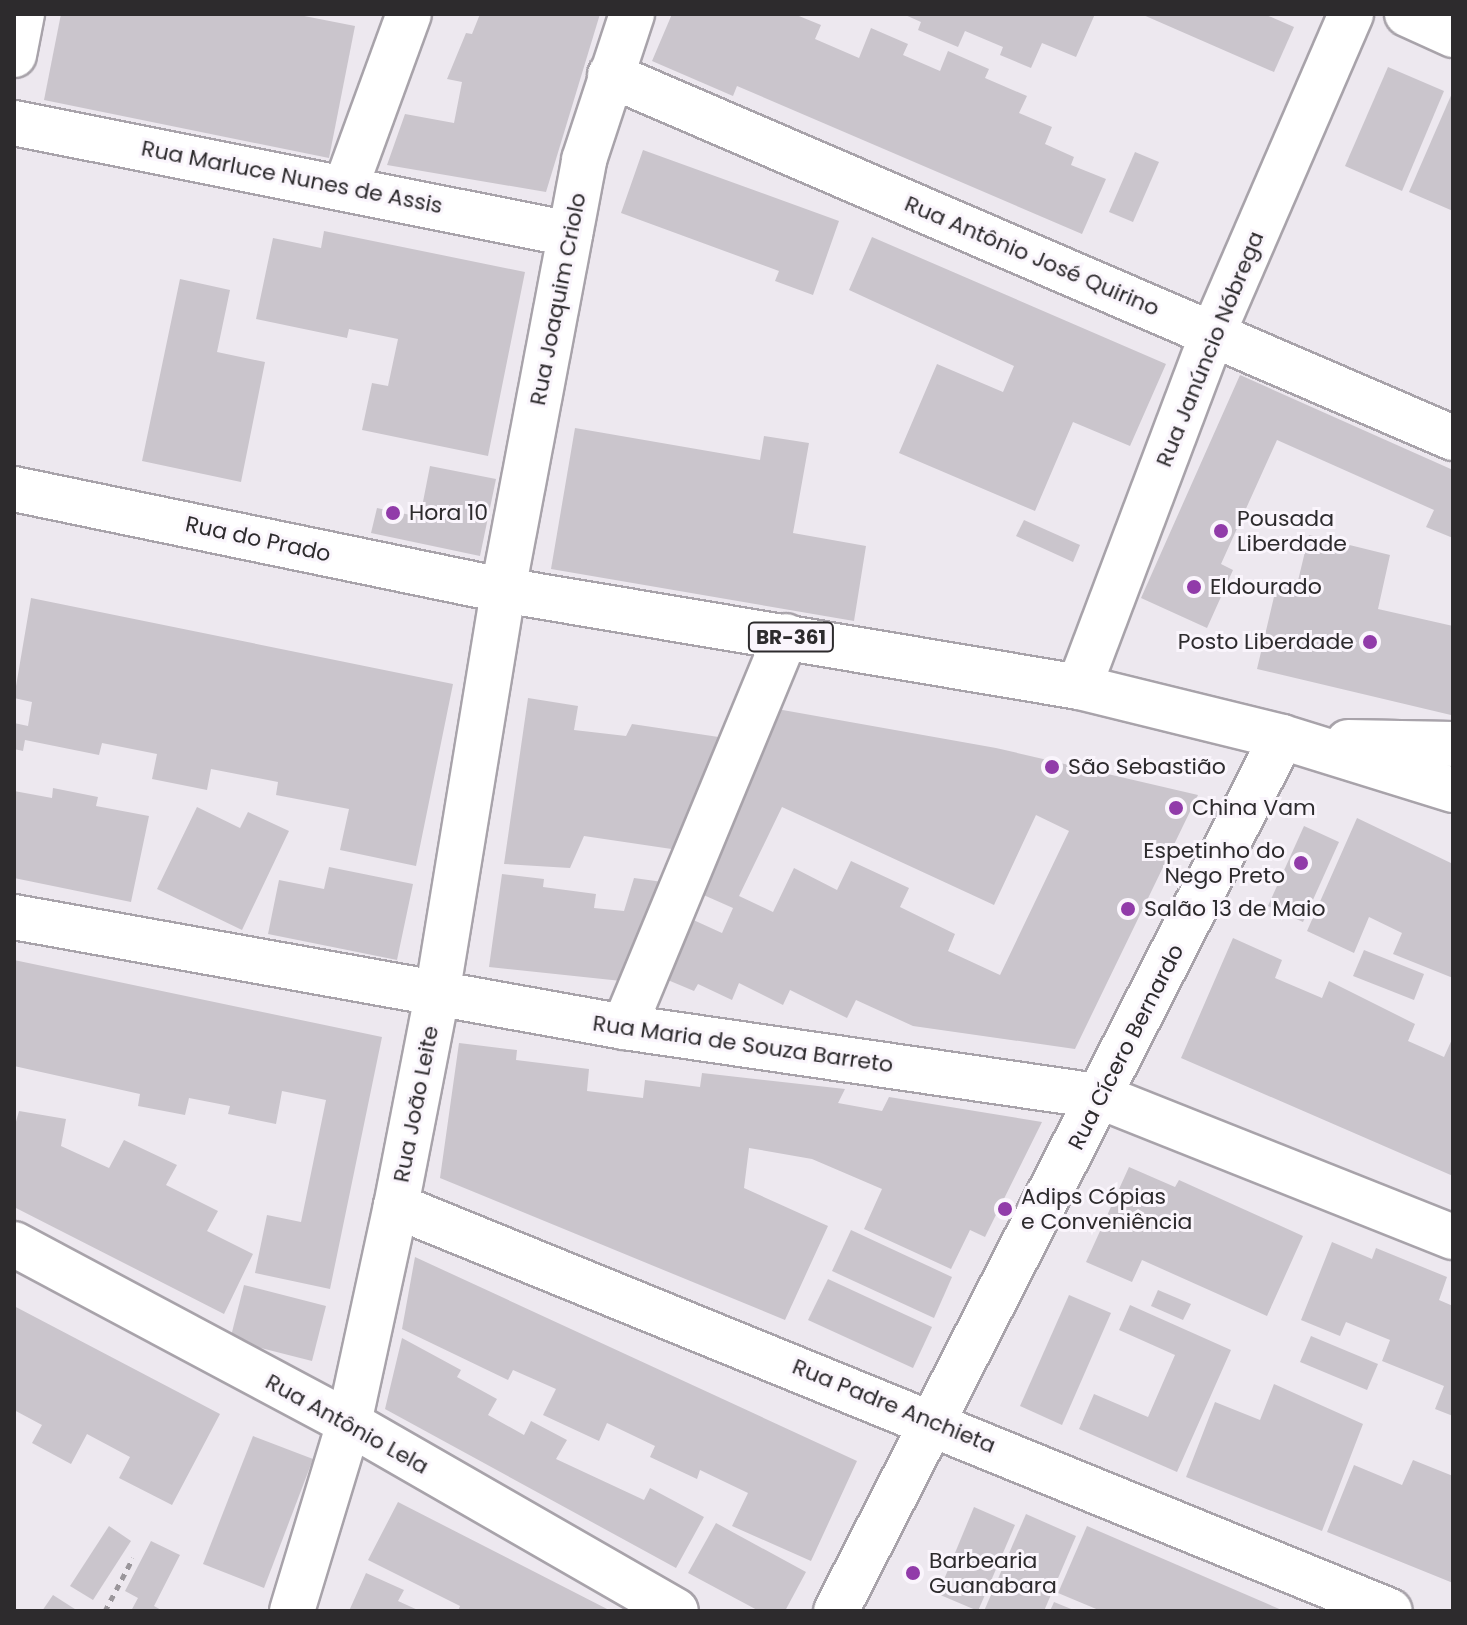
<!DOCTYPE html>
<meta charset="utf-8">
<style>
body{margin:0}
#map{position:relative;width:1467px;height:1625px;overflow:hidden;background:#ede8ef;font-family:Poppins,sans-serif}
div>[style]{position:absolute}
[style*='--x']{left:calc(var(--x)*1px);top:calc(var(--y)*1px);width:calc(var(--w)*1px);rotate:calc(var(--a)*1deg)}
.building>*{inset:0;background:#cac5cc}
.path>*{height:5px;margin-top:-2.5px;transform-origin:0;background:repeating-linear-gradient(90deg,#9a969b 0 6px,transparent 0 12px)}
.roads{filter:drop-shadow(2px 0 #a8a3aa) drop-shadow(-2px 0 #a8a3aa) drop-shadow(0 2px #a8a3aa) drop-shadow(0 -2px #a8a3aa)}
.street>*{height:44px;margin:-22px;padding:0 22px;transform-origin:22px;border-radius:22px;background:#fff}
.secondary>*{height:44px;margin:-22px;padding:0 22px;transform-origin:22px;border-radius:22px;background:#fff}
.primary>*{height:44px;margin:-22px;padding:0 22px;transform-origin:22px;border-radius:22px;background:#fff}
.dots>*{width:22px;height:22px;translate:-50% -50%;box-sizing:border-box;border:4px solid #faf5fc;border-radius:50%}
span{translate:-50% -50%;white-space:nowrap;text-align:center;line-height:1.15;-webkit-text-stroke:6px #faf5fc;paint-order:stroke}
.shield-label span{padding:2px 6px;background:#faf5fc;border:2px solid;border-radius:6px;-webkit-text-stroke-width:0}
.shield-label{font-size:20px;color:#2d2b2d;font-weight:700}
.street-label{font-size:22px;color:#2d2b2d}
.poi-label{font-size:22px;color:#2d2b2d}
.left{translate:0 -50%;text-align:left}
.right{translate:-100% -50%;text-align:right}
.frame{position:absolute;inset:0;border:16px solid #2d2b2d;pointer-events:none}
</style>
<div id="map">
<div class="building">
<i style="clip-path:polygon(61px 14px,294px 14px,355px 26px,329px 158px,44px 100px)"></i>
<i style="clip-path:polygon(480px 14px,600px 14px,546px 192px,387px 165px,405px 114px,454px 123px,462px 82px,447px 79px,466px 33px,472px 34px)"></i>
<i style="clip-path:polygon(672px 14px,794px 14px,821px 25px,815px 39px,859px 58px,871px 28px,908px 44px,903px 55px,940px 71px,948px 51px,989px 69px,985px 78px,1027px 96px,1019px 113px,1052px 127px,1045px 144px,1074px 157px,1071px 165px,1106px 179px,1082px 234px,737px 86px,733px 96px,652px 61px)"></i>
<i style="clip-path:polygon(903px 14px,1095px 14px,1076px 57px,1042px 43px,1031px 68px,1000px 55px,1003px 47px,965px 31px,958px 47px,918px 30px,921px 22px)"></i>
<i style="clip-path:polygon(1141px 14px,1264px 14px,1294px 27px,1274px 72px)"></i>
<i style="clip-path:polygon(1388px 67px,1444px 91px,1402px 191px,1345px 166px)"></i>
<i style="clip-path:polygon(1453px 91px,1453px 211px,1409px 192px)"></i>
<i style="clip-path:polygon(643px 150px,839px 221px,813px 295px,775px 281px,779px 271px,621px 213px)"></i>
<i style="clip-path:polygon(1135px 152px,1159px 162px,1133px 222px,1109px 212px)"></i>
<i style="clip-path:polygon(324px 231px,525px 272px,488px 456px,362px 430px,372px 383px,388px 386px,398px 339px,349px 329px,347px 338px,256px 319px,273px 238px,321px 248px)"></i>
<i style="clip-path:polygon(872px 237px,1166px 364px,1130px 446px,1073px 422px,1035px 511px,899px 453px,937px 364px,1003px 392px,1014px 366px,849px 290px)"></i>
<i style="clip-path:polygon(180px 279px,230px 290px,217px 352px,265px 362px,241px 482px,142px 461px)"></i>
<i style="clip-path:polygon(1240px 375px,1453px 470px,1453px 538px,1426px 527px,1434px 510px,1277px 440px,1221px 564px,1233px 570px,1207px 628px,1141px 598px)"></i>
<i style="clip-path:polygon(575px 428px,760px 460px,764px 436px,809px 443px,793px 533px,866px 546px,854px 621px,551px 569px)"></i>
<i style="clip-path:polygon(430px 466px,496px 479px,480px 556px,371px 533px,377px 508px,420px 517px)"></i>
<i style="clip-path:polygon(1024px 520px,1080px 545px,1073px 562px,1016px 536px)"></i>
<i style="clip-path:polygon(1309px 535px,1390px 555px,1378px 609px,1453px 626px,1451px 715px,1257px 669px,1277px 584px,1296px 589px)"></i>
<i style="clip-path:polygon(31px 598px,453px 684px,416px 866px,340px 850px,349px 809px,276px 795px,278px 782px,211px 769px,207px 790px,152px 779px,157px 754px,102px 743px,99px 755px,25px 740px,23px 751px,14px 749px,14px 723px,28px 726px,32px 702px,14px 698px)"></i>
<i style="clip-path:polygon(528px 698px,578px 706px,574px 730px,626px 736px,632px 724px,732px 739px,685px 851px,584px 836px,570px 868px,504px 864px)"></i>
<i style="clip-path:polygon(evenodd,777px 709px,996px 748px,1198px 795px,1075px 1049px,913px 1026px,856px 1000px,847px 1018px,790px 990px,783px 1005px,739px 983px,732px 1000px,698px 984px,694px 991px,663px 978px,689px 918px,722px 933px,733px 908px,699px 893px,777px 709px,782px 807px,994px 905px,1036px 815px,1069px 831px,1000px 975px,948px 951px,955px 934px,900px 907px,909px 888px,851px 861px,837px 890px,794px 868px,773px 912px,739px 896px,782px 807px)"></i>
<i style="clip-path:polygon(53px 788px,98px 797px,96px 806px,149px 816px,131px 902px,14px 878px,14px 791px,52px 798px)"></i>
<i style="clip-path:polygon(197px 807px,240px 828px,248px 812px,289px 831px,242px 930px,157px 889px)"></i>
<i style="clip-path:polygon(1357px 818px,1453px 864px,1453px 978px,1393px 954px,1402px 933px,1369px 917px,1354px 953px,1307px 931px)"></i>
<i style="clip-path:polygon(1304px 826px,1339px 842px,1303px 922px,1268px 906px)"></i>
<i style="clip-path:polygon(329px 867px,413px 884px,397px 960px,268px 934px,279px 880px,324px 889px)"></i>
<i style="clip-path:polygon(502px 874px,544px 879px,543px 887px,596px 894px,594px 908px,624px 911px,634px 878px,670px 883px,631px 982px,489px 967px)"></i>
<i style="clip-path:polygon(1233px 938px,1282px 960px,1275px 978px,1322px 998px,1329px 981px,1415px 1024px,1408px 1041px,1444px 1057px,1453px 1037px,1453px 1176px,1181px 1058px)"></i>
<i style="clip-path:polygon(1364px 950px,1424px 974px,1414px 1000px,1353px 976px)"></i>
<i style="clip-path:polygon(14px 960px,382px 1037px,330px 1289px,255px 1273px,267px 1215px,301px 1222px,326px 1100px,282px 1091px,276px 1124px,228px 1114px,230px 1106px,189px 1098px,185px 1115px,138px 1106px,140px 1094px,14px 1066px)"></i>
<i style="clip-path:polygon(459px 1043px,517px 1050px,516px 1060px,589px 1069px,587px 1091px,643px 1098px,645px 1080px,700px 1087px,702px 1073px,845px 1089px,838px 1103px,882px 1111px,889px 1097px,1042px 1122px,985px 1237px,970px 1230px,951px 1269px,864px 1229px,882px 1189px,812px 1159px,749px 1148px,744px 1188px,828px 1226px,785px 1320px,440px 1178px)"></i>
<i style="clip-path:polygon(19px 1111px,66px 1119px,61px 1146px,109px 1168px,124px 1140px,177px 1165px,166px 1185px,218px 1211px,207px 1231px,253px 1254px,224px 1314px,14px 1207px,14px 1129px)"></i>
<i style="clip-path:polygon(1129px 1167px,1175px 1187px,1179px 1180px,1303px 1236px,1267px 1316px,1142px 1260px,1132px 1282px,1086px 1262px)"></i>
<i style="clip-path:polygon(851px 1230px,952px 1277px,934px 1318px,832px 1271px)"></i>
<i style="clip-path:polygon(1332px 1242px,1372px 1259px,1376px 1248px,1447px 1277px,1439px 1300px,1453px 1306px,1453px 1416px,1435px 1409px,1444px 1386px,1382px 1361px,1390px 1340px,1346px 1322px,1340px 1336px,1301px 1320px)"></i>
<i style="clip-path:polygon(415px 1257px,857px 1461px,811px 1561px,732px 1526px,748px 1493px,700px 1470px,697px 1479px,650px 1457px,655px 1446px,607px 1423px,599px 1441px,543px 1415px,556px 1389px,513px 1370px,508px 1380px,402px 1329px)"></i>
<i style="clip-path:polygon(828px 1279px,932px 1327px,913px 1368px,808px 1320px)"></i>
<i style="clip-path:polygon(244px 1285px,326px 1306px,312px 1361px,230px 1340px)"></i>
<i style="clip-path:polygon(1158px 1290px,1191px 1304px,1183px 1320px,1151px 1306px)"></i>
<i style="clip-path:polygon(1069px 1295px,1111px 1313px,1062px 1425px,1020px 1406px)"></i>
<i style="clip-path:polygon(1130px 1305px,1231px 1350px,1177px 1472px,1079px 1429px,1094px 1394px,1148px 1417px,1175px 1355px,1119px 1330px)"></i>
<i style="clip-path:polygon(14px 1306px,220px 1414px,172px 1505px,119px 1478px,130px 1457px,87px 1434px,71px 1464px,32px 1443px,42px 1425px,14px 1410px)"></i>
<i style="clip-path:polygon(1311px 1336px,1378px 1364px,1367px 1390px,1300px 1362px)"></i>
<i style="clip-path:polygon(402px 1338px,461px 1370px,457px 1377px,497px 1399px,488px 1415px,524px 1435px,531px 1421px,567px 1440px,556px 1459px,644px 1500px,650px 1488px,704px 1517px,676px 1568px,385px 1409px)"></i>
<i style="clip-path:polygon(1274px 1384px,1363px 1424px,1322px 1531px,1186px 1477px,1215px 1402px,1260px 1420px)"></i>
<i style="clip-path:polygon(253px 1436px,313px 1459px,264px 1588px,203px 1564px)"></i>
<i style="clip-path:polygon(1413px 1460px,1453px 1476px,1453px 1583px,1327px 1532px,1354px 1465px,1402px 1485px)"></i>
<i style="clip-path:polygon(398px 1502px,570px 1590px,611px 1611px,458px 1611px,460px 1606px,368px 1560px)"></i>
<i style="clip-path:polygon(974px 1507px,1015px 1525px,978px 1611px,938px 1594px)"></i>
<i style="clip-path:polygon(1026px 1514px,1076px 1536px,1044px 1611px,984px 1611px)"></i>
<i style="clip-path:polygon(716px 1523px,806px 1572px,785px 1611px,759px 1611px,688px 1573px)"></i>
<i style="clip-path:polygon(109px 1526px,131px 1541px,93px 1600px,70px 1586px)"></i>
<i style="clip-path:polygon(1087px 1526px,1189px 1570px,1284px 1611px,1101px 1611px,1058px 1593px)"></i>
<i style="clip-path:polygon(151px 1541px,180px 1555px,154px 1606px,163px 1611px,131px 1611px,138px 1598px,125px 1591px)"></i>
<i style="clip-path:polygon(366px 1573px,404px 1590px,398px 1601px,420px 1611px,349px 1611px)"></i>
<i style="clip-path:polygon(53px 1595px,78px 1611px,42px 1611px)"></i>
<i style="clip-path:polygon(1054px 1602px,1076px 1611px,1050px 1611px)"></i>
</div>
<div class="path">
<i style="--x:105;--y:1611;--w:60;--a:-62.2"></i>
</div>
<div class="roads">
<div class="street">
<i style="--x:1407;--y:14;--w:51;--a:24.5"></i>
<i style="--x:14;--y:55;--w:42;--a:-79"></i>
<i style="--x:610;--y:75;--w:918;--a:23.3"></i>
<i style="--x:14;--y:123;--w:567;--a:11.29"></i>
<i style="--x:346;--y:186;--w:183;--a:-69.9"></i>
<i style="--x:14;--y:917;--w:620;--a:10.22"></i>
<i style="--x:624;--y:1027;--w:482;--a:8.3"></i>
<i style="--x:1101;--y:1097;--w:379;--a:21.7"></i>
<i style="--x:624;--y:1027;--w:423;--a:-67.5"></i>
<i style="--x:396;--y:1206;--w:1073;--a:22.17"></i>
<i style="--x:14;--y:1244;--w:380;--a:28.1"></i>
<i style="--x:349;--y:1423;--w:377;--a:29.9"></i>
<i style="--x:292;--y:1611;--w:196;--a:-73.1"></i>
<i style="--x:349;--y:1423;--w:222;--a:-77.8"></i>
<i style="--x:396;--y:1206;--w:215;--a:-79"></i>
<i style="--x:437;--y:995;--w:410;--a:-80.7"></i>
<i style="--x:503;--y:590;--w:438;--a:-79.3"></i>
<i style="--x:584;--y:160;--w:154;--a:-71.8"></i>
</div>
<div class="secondary">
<i style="--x:1079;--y:687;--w:379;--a:-69.3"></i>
<i style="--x:1213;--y:333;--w:348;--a:-66.6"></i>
<i style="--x:836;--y:1611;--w:981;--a:-62.96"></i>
</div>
<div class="primary">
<i style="--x:14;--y:489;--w:499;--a:11.7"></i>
<i style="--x:503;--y:590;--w:584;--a:9.56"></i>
<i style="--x:1079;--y:687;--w:209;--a:13.8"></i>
<i style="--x:1282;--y:737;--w:179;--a:17.2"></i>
<i style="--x:1348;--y:742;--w:105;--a:1.1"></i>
</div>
</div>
<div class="dots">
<i style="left:393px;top:513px;background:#913ba9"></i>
<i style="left:1221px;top:531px;background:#913ba9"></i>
<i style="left:1194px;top:587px;background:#913ba9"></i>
<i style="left:1370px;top:642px;background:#913ba9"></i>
<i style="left:1052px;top:767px;background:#913ba9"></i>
<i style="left:1176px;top:808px;background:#913ba9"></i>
<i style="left:1301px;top:863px;background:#913ba9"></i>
<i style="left:1128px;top:909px;background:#913ba9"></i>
<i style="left:1005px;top:1209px;background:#913ba9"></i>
<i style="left:913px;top:1573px;background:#913ba9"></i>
</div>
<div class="shield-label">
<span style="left:791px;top:637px">BR-361</span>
</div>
<div class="street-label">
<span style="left:292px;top:177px;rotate:11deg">Rua Marluce Nunes de Assis</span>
<span style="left:1032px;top:256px;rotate:23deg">Rua Antônio José Quirino</span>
<span style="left:558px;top:299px;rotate:-79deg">Rua Joaquim Criolo</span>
<span style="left:1210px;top:349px;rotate:-68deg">Rua Janúncio Nóbrega</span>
<span style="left:258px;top:539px;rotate:12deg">Rua do Prado</span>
<span style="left:743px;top:1044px;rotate:8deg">Rua Maria de Souza Barreto</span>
<span style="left:1126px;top:1047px;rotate:-63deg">Rua Cícero Bernardo</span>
<span style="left:416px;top:1104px;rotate:-79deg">Rua João Leite</span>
<span style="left:894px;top:1406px;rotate:22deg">Rua Padre Anchieta</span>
<span style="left:347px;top:1424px;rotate:29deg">Rua Antônio Lela</span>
</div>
<div class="poi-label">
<span class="left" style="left:409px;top:513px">Hora 10</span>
<span class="left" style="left:1237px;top:531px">Pousada<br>Liberdade</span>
<span class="left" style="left:1210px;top:587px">Eldourado</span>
<span class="right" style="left:1354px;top:642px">Posto Liberdade</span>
<span class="left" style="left:1068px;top:767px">São Sebastião</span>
<span class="left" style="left:1192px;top:808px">China Vam</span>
<span class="right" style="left:1285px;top:863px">Espetinho do<br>Nego Preto</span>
<span class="left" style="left:1144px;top:909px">Salão 13 de Maio</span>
<span class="left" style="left:1021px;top:1209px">Adips Cópias<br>e Conveniência</span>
<span class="left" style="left:929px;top:1573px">Barbearia<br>Guanabara</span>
</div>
<div class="frame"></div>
</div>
